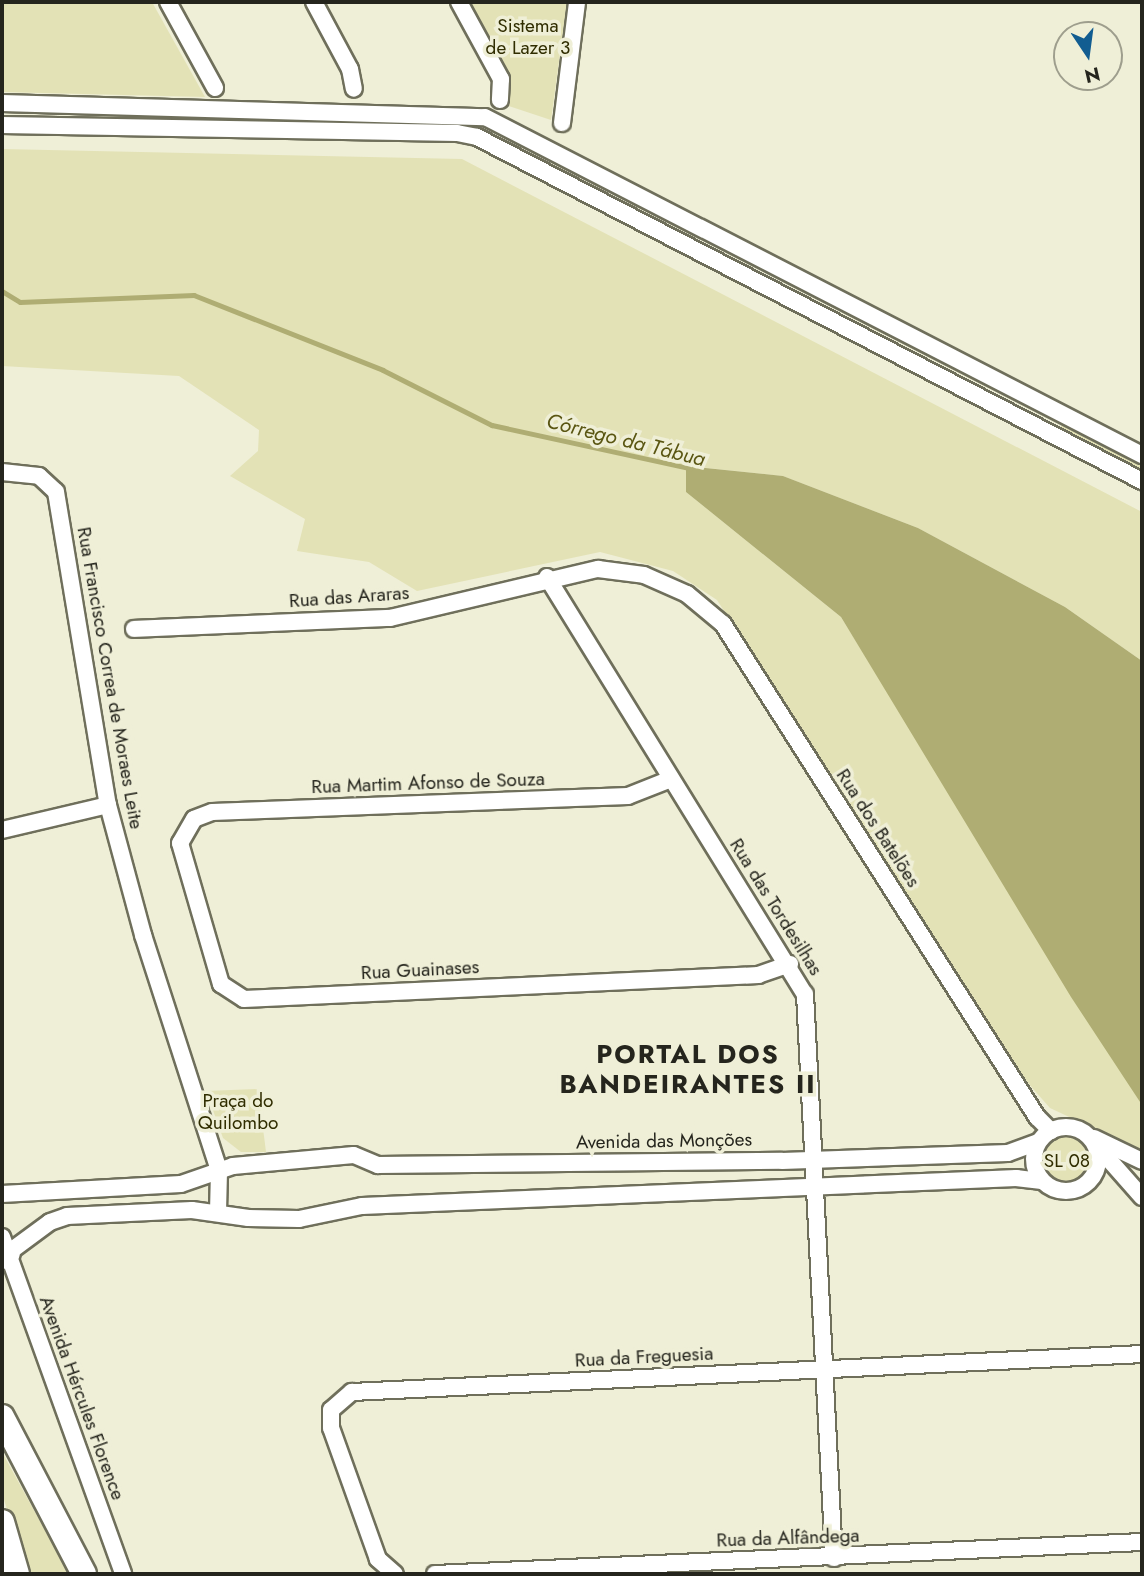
<!DOCTYPE html>
<meta charset="utf-8">
<style>
body{margin:0}
#map{position:relative;width:1144px;height:1576px;overflow:hidden;background:#efefd7;font-family:Jost,sans-serif}
div>[style]{position:absolute}
[style*='--x']{left:calc(var(--x)*1px);top:calc(var(--y)*1px);width:calc(var(--w)*1px);rotate:calc(var(--a)*1deg)}
.green>*{inset:0;background:#e3e2b6}
.round{border-radius:50%}
.water>*{inset:0;background:#afad73}
.stream>*{height:4.5px;margin:-2.25px;padding:0 2.25px;transform-origin:2.25px;border-radius:2.25px;background:#afad73}
.roads{filter:drop-shadow(2px 0 #6f6f5b) drop-shadow(-2px 0 #6f6f5b) drop-shadow(0 2px #6f6f5b) drop-shadow(0 -2px #6f6f5b)}
.street>*{height:16px;margin:-8px;padding:0 8px;transform-origin:8px;border-radius:8px;background:#fff}
.street>.ring{margin:-8px;padding:0;box-sizing:content-box;background:none;border:16px solid #fff;border-radius:50%}
.primary>*{height:24px;margin:-12px;padding:0 12px;transform-origin:12px;border-radius:12px;background:#fff}
span{translate:-50% -50%;white-space:nowrap;text-align:center;line-height:1.15;-webkit-text-stroke:7px #efefd7;paint-order:stroke}
.park-label{font-size:19px;color:#302d00}
.street-label{font-size:19px;color:#25251d}
.water-label{font-size:21px;color:#5a5612;font-style:italic}
.district-label{font-size:26px;color:#25251d;font-weight:700;letter-spacing:2px}
.frame{position:absolute;inset:0;border:4px solid #25251d;pointer-events:none}
.north{position:absolute;left:1053px;top:21px;width:70px;height:70px;box-sizing:border-box;background:#efefd7;border:2px solid #9e9e8d;border-radius:50%;rotate:167deg;font-size:19px;font-weight:700;line-height:28px;text-align:center;color:#25251d}
.north::after{content:'';display:block;margin:auto;width:24px;height:32px;background:#125d91;clip-path:polygon(50% 0,100% 100%,50% 72%,0 100%)}
</style>
<div id="map">
<div class="green">
<i style="clip-path:polygon(2px 2px,152px 2px,205px 97px,2px 92px)"></i>
<i style="clip-path:polygon(469px 2px,567px 2px,551px 120px,506px 105px,507px 75px)"></i>
<i style="clip-path:polygon(2px 149px,462px 159px,1142px 512px,1142px 661px,1065px 607px,918px 528px,783px 476px,687px 466px,686px 492px,841px 617px,1142px 1105px,1142px 1151px,1050px 1108px,1027px 1082px,717px 600px,673px 571px,600px 552px,417px 591px,369px 562px,297px 551px,305px 519px,230px 476px,258px 451px,259px 430px,179px 376px,2px 366px)"></i>
<i style="clip-path:polygon(1063px 422px,1142px 462px,1142px 475px,1060px 430px)"></i>
<i style="clip-path:polygon(258px 1089px,266px 1152px,241px 1152px,223px 1138px,206px 1091px)"></i>
<i class="round" style="left:1042px;top:1136px;width:50px;height:50px"></i>
<i style="clip-path:polygon(2px 1452px,69px 1574px,27px 1574px,2px 1493px)"></i>
</div>
<div class="water">
<i style="clip-path:polygon(686px 466px,783px 476px,918px 528px,1065px 607px,1142px 661px,1142px 1105px,1071px 997px,841px 617px,686px 492px)"></i>
</div>
<div class="stream">
<i style="--x:2;--y:291;--w:21;--a:31"></i>
<i style="--x:20;--y:302;--w:174;--a:-2.3"></i>
<i style="--x:194;--y:295;--w:203;--a:21.6"></i>
<i style="--x:383;--y:370;--w:122;--a:26.8"></i>
<i style="--x:492;--y:425;--w:203;--a:12.3"></i>
</div>
<div class="roads">
<div class="street">
<i style="--x:168;--y:2;--w:98;--a:61.3"></i>
<i style="--x:314;--y:2;--w:76;--a:61.8"></i>
<i style="--x:350;--y:69;--w:20;--a:79"></i>
<i style="--x:459;--y:2;--w:88;--a:61.4"></i>
<i style="--x:501;--y:79;--w:21;--a:93"></i>
<i style="--x:2;--y:103;--w:483;--a:1.7"></i>
<i style="--x:485;--y:117;--w:739;--a:27.22"></i>
<i style="--x:562;--y:123;--w:122;--a:-82.9"></i>
<i style="--x:2;--y:125;--w:455;--a:1"></i>
<i style="--x:457;--y:133;--w:20;--a:11"></i>
<i style="--x:477;--y:137;--w:749;--a:27.35"></i>
<i style="--x:2;--y:472;--w:37;--a:6"></i>
<i style="--x:39;--y:476;--w:23;--a:43"></i>
<i style="--x:56;--y:492;--w:317;--a:80.6"></i>
<i style="--x:108;--y:805;--w:135;--a:74.9"></i>
<i style="--x:143;--y:935;--w:248;--a:72.1"></i>
<i style="--x:219;--y:1171;--w:41;--a:91.4"></i>
<i style="--x:547;--y:577;--w:490;--a:58.3"></i>
<i style="--x:805;--y:994;--w:565;--a:87.06"></i>
<i style="--x:134;--y:629;--w:256;--a:-2.5"></i>
<i style="--x:390;--y:618;--w:214;--a:-13.3"></i>
<i style="--x:598;--y:569;--w:46;--a:7.4"></i>
<i style="--x:644;--y:575;--w:47;--a:23.8"></i>
<i style="--x:687;--y:594;--w:47;--a:39.8"></i>
<i style="--x:723;--y:624;--w:585;--a:57.51"></i>
<i style="--x:1037;--y:1117;--w:20;--a:45"></i>
<i style="--x:671;--y:779;--w:46;--a:158.4"></i>
<i style="--x:628;--y:796;--w:416;--a:177.8"></i>
<i style="--x:212;--y:812;--w:19;--a:159"></i>
<i style="--x:194;--y:819;--w:28;--a:120"></i>
<i style="--x:180;--y:843;--w:147;--a:73.8"></i>
<i style="--x:221;--y:984;--w:27;--a:33"></i>
<i style="--x:244;--y:999;--w:515;--a:-2.67"></i>
<i style="--x:758;--y:975;--w:34;--a:-19"></i>
<i style="--x:2;--y:830;--w:109;--a:-13.3"></i>
<i class="ring" style="left:1034px;top:1127px;width:48px;height:48px"></i>
<i style="--x:1094;--y:1138;--w:53;--a:25.6"></i>
<i style="--x:1097;--y:1146;--w:68;--a:48.6"></i>
<i style="--x:2;--y:1194;--w:179;--a:-3.2"></i>
<i style="--x:181;--y:1184;--w:55;--a:-19.1"></i>
<i style="--x:233;--y:1166;--w:121;--a:-5.2"></i>
<i style="--x:354;--y:1155;--w:26;--a:23"></i>
<i style="--x:378;--y:1165;--w:404;--a:-0.6"></i>
<i style="--x:782;--y:1161;--w:226;--a:-2"></i>
<i style="--x:1008;--y:1153;--w:32;--a:-20"></i>
<i style="--x:2;--y:1237;--w:358;--a:70.2"></i>
<i style="--x:8;--y:1253;--w:52;--a:-36.4"></i>
<i style="--x:50;--y:1222;--w:18;--a:-19"></i>
<i style="--x:67;--y:1216;--w:125;--a:-2.7"></i>
<i style="--x:192;--y:1210;--w:57;--a:8.1"></i>
<i style="--x:248;--y:1218;--w:51;--a:1.1"></i>
<i style="--x:299;--y:1219;--w:64;--a:-11.7"></i>
<i style="--x:362;--y:1206;--w:655;--a:-2.45"></i>
<i style="--x:1016;--y:1178;--w:26;--a:7"></i>
<i style="--x:395;--y:1574;--w:23;--a:-139"></i>
<i style="--x:378;--y:1559;--w:139;--a:-109.7"></i>
<i style="--x:331;--y:1428;--w:18;--a:-90"></i>
<i style="--x:331;--y:1410;--w:28;--a:-41"></i>
<i style="--x:352;--y:1392;--w:791;--a:-2.75"></i>
<i style="--x:435;--y:1574;--w:708;--a:-2.59"></i>
</div>
<div class="primary">
<i style="--x:2;--y:1257;--w:7;--a:-34"></i>
<i style="--x:2;--y:1417;--w:177;--a:62.4"></i>
<i style="--x:2;--y:1522;--w:54;--a:73.9"></i>
</div>
</div>
<div class="park-label">
<span style="left:528px;top:37px">Sistema<br>de Lazer 3</span>
<span style="left:238px;top:1112px">Praça do<br>Quilombo</span>
<span style="left:1067px;top:1161px">SL 08</span>
</div>
<div class="street-label">
<span style="left:349px;top:597px;rotate:-4deg">Rua das Araras</span>
<span style="left:110px;top:678px;rotate:80deg">Rua Francisco Correa de Moraes Leite</span>
<span style="left:428px;top:783px;rotate:-2deg">Rua Martim Afonso de Souza</span>
<span style="left:878px;top:828px;rotate:57deg">Rua dos Batelões</span>
<span style="left:776px;top:907px;rotate:58deg">Rua das Tordesilhas</span>
<span style="left:420px;top:970px;rotate:-3deg">Rua Guainases</span>
<span style="left:664px;top:1141px;rotate:-1deg">Avenida das Monções</span>
<span style="left:644px;top:1357px;rotate:-3deg">Rua da Freguesia</span>
<span style="left:82px;top:1398px;rotate:70deg">Avenida Hércules Florence</span>
<span style="left:788px;top:1538px;rotate:-2deg">Rua da Alfândega</span>
</div>
<div class="water-label">
<span style="left:626px;top:440px;rotate:14deg">Córrego da Tábua</span>
</div>
<div class="district-label">
<span style="left:688px;top:1070px">PORTAL DOS<br>BANDEIRANTES II</span>
</div>
<div class="frame"></div>
<div class="north">N</div>
</div>
